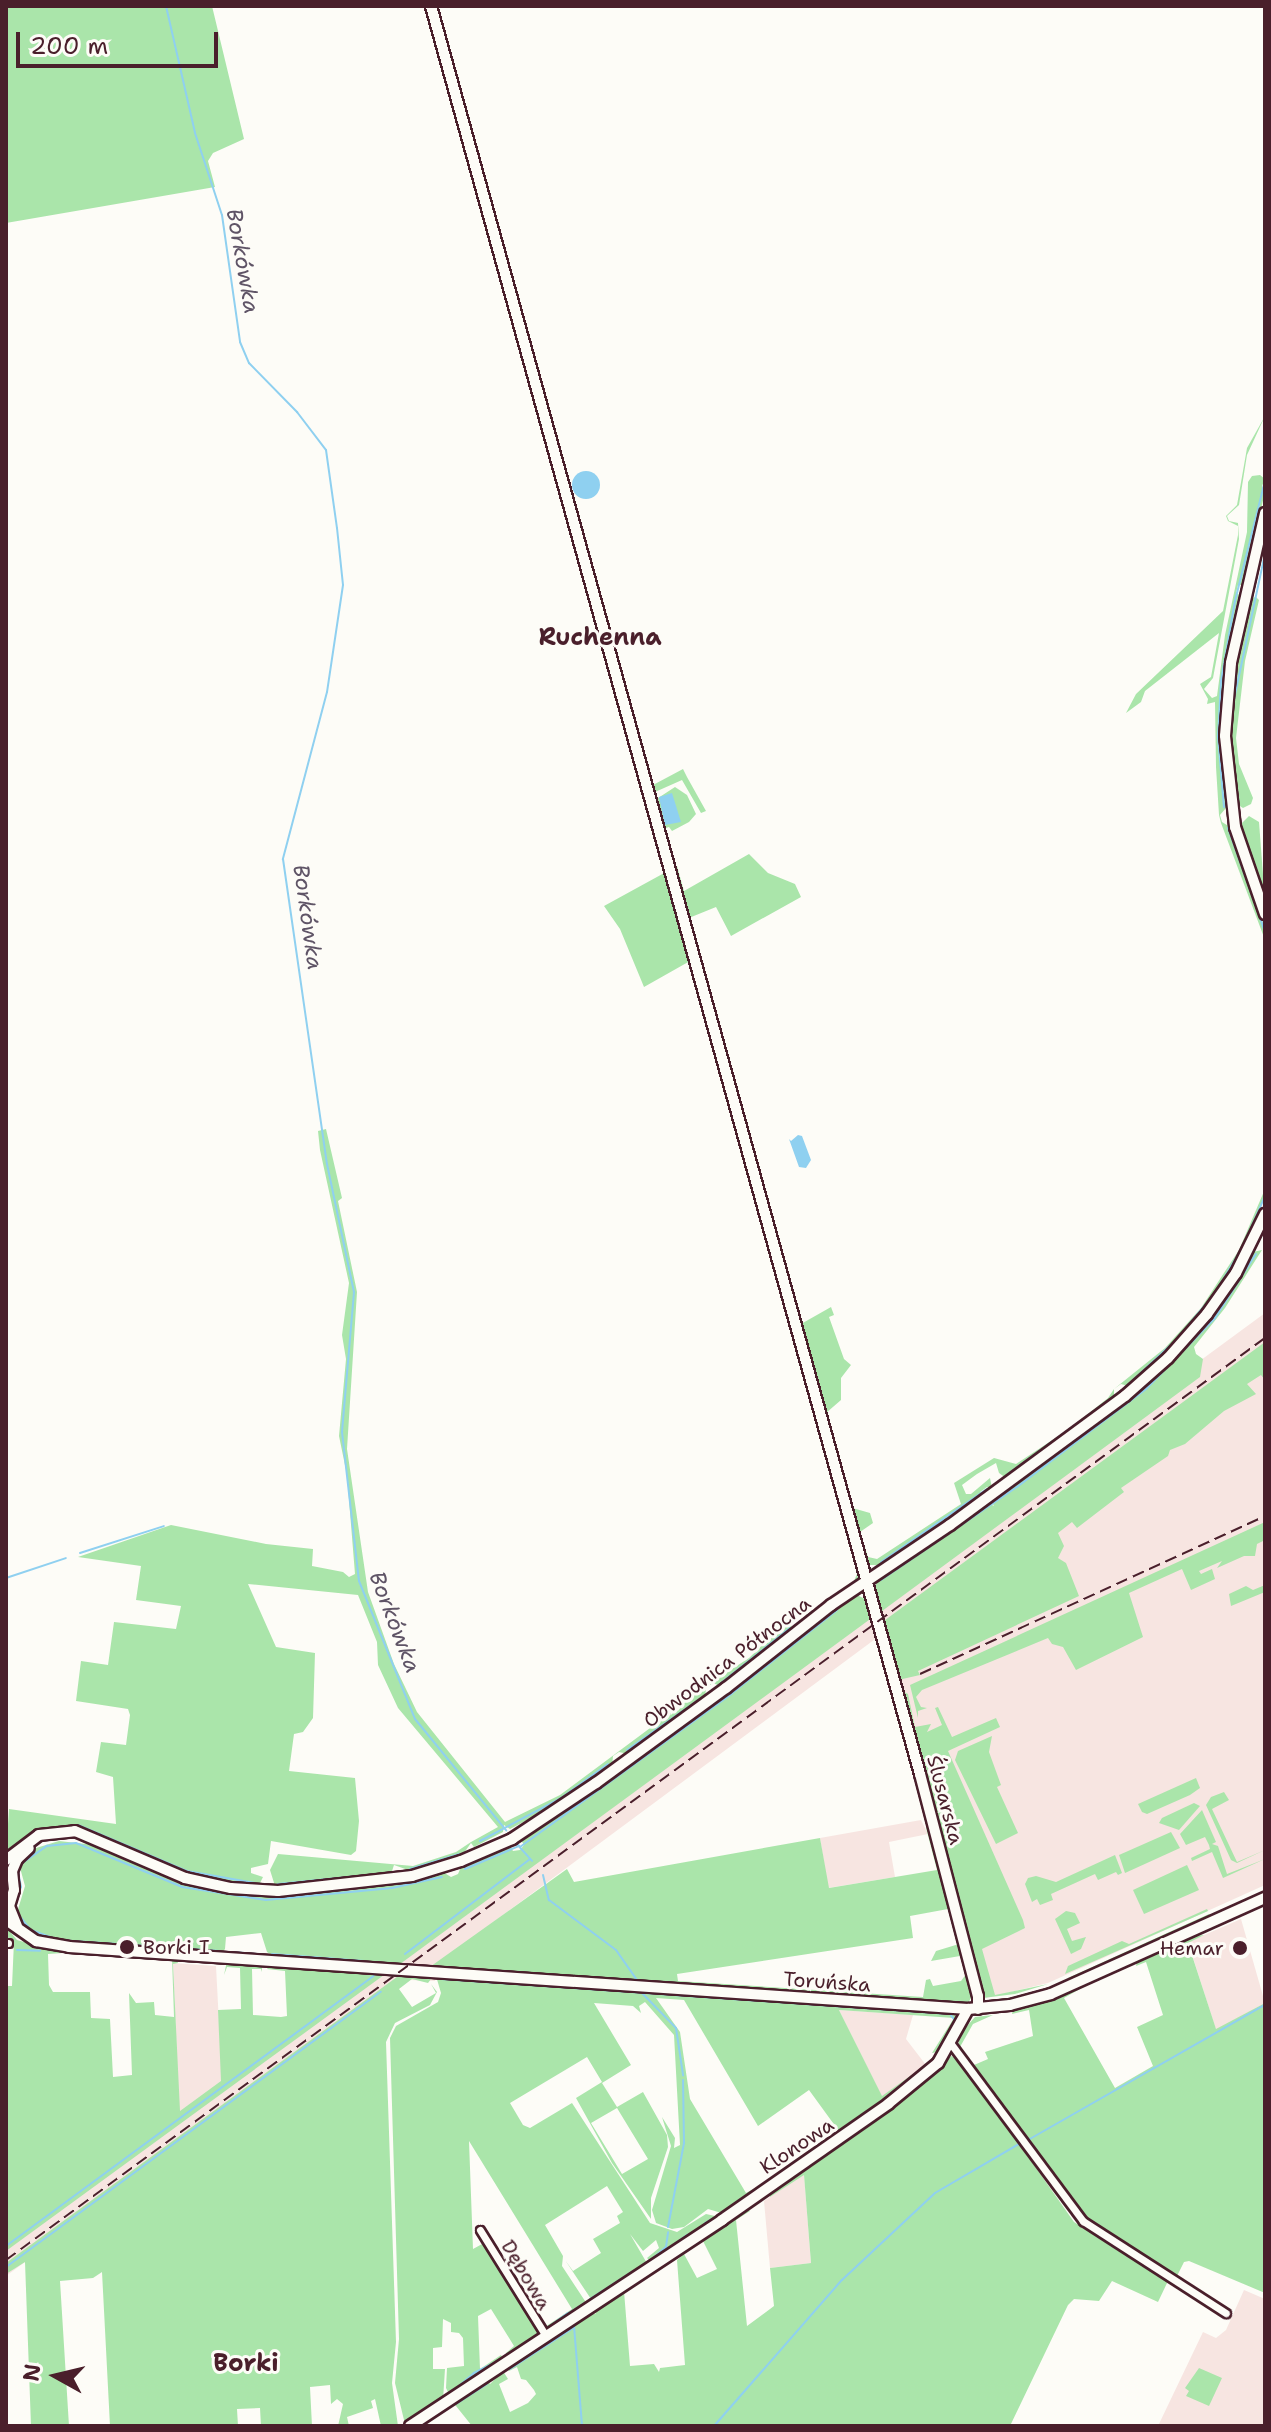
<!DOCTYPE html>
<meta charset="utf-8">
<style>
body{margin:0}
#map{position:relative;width:1271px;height:2432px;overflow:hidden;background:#fdfcf7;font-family:"Shantell Sans",sans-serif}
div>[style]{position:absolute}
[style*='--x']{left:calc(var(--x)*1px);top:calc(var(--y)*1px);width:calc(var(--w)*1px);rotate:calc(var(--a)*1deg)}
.built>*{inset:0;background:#f7e5e1}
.green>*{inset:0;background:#aae5aa}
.water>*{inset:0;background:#8fd0f0}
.round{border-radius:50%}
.stream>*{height:2px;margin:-1px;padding:0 1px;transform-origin:1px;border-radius:1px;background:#8fd0f0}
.roads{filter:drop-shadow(2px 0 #4a1f2b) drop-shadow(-2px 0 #4a1f2b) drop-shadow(0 2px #4a1f2b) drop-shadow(0 -2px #4a1f2b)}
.street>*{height:7px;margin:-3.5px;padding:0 3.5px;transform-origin:3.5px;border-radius:3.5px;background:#fdfcf7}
.secondary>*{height:10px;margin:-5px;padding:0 5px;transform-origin:5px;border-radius:5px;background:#fdfcf7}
.rail>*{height:2px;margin-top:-1px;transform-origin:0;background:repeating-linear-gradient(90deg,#4a1f2b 0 12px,transparent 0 18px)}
.dots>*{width:22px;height:22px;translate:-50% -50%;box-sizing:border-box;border:4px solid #fdfcf7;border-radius:50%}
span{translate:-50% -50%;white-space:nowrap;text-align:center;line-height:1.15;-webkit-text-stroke:6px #fdfcf7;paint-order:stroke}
.street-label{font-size:20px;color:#4a1f2b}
.poi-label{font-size:20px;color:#4a1f2b}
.left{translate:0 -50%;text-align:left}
.right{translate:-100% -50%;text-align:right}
.water-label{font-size:22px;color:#5f5466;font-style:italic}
.quarter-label{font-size:24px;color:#4a1f2b;font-weight:700}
.frame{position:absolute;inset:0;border:8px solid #4a1f2b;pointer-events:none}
.north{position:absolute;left:16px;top:2336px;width:80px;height:80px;-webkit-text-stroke:6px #fdfcf7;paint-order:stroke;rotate:278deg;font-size:22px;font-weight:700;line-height:32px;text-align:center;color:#4a1f2b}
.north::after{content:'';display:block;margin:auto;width:28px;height:36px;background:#4a1f2b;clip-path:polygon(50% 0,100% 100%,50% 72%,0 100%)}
.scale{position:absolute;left:16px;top:32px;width:202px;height:36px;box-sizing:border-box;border:4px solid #4a1f2b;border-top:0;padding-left:10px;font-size:24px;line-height:28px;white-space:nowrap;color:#4a1f2b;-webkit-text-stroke:6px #fdfcf7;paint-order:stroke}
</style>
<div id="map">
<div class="built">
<i style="clip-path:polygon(1265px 1313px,1265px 1885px,1048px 1983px,986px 1998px,886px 1631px,437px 1964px,435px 1981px,409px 1980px,6px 2276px,6px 2238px,179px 2111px,173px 1963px,216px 1966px,222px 2080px)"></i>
<i style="clip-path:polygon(921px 1820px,928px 1834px,889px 1842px,895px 1877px,828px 1888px,820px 1838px)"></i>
<i style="clip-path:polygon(1241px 1919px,1265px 2003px,1216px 2030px,1188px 1942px)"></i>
<i style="clip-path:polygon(839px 2010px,913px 2015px,906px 2039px,926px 2065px,882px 2097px)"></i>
<i style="clip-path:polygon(804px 2174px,811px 2263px,770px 2268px,764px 2201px)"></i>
<i style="clip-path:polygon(1244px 2290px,1265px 2299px,1265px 2426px,1158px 2426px,1203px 2332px,1216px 2338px,1226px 2330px)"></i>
</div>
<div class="green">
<i style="clip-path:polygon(6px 6px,212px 6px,244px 139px,213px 153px,208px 161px,215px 187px,6px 223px)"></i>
<i style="clip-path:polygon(1265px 416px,1247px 455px,1239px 505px,1227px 516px,1229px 521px,1238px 523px,1239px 539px,1213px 678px,1204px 689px,1212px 698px,1217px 696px,1225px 635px,1247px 532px,1248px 482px,1252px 476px,1260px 475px,1265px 479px,1262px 486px,1265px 492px,1243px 585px,1238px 585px,1236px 593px,1240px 595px,1223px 682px,1220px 755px,1226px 808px,1220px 815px,1222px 822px,1230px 827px,1265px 928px,1265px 940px,1221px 823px,1219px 815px,1216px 767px,1215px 702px,1207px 704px,1208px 699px,1200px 684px,1211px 677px,1219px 633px,1145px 691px,1141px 702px,1126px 713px,1136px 694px,1223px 611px,1238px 535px,1238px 526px,1228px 521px,1226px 516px,1237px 505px,1247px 448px)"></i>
<i style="clip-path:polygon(1256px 597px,1259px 600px,1245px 661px,1236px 738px,1239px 764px,1253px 798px,1251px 804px,1243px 808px,1235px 803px,1230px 720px,1239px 645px,1251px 598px)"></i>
<i style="clip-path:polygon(683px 769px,687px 777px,706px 811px,701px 813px,682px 780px,655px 792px,653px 785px)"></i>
<i style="clip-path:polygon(675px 787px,687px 795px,696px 814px,689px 822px,672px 831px,669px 827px,663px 829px,655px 800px)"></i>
<i style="clip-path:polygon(1249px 816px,1259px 822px,1265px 901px,1240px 825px)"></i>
<i style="clip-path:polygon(749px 854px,768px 873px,795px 884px,801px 897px,731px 936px,716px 907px,679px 922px,690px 961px,644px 987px,620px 929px,604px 906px,677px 866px,684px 891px)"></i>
<i style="clip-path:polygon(326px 1129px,342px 1198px,338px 1201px,357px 1292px,347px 1449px,368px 1592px,394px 1664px,417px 1712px,505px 1822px,560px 1795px,712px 1682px,749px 1658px,798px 1611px,808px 1614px,854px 1581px,857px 1574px,853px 1552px,858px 1578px,855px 1582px,809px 1615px,798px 1612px,792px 1618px,791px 1630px,743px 1669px,724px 1684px,721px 1681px,720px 1686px,713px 1683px,706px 1688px,705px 1698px,628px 1754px,619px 1752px,613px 1756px,612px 1766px,563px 1801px,510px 1829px,504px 1825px,503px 1832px,474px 1847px,471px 1843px,461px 1857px,411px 1871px,394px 1865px,391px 1874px,275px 1886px,270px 1870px,278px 1854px,413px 1866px,456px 1852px,471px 1842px,498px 1827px,398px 1708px,378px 1665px,377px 1642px,358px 1595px,248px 1584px,276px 1647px,315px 1653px,313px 1718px,303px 1732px,294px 1734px,289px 1771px,355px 1778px,359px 1821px,356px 1851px,351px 1855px,271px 1841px,268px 1864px,251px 1868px,251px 1873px,263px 1877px,259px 1885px,231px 1884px,186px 1874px,75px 1827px,38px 1832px,6px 1854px,9px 1809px,116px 1824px,113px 1777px,96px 1772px,101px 1742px,126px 1745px,130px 1715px,128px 1709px,76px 1701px,81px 1661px,108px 1665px,114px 1622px,176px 1629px,181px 1606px,136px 1600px,141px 1566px,78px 1557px,171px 1525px,266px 1544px,313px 1549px,312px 1566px,343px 1572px,349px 1577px,355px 1574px,347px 1475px,339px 1436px,346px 1359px,342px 1335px,349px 1283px,320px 1150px,318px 1131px)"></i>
<i style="clip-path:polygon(1265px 1189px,1259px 1217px,1224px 1283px,1165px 1354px,1128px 1386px,1121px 1384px,1114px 1389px,1114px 1399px,1006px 1478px,999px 1473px,996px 1463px,977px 1474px,962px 1485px,966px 1494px,971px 1494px,990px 1478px,992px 1488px,987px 1487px,980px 1492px,982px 1495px,906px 1549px,881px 1565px,870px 1565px,849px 1507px,870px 1513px,873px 1523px,860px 1532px,868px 1557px,877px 1559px,961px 1504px,954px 1483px,994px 1458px,1016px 1464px,1069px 1429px,1108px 1398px,1114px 1389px,1165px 1348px,1201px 1308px,1239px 1250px)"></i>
<i style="clip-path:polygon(1265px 1243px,1262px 1250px,1225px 1308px,1194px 1347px,1196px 1354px,1203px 1359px,1200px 1377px,878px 1614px,874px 1589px,879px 1578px,990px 1504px,994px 1506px,992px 1502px,1144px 1387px,1198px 1333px,1224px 1300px,1253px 1252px,1262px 1250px)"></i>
<i style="clip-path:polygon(831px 1307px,834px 1315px,829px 1317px,844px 1359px,851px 1365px,841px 1378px,841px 1400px,826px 1413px,801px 1324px)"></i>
<i style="clip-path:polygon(1265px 1342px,1265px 1380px,1261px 1375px,1247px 1384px,1256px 1394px,1224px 1411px,1185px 1444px,1170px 1450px,1168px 1456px,1121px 1488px,1124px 1492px,1077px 1528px,1072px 1522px,1058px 1533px,1064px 1546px,1058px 1558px,1066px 1563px,1079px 1596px,918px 1671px,920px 1675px,898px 1680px,881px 1623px)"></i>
<i style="clip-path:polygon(1265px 1522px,1265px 1540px,1257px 1544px,1255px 1556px,1244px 1556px,1217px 1568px,1222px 1561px,1199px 1571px,1201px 1574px,1212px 1569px,1215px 1579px,1191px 1590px,1182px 1569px,1129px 1593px,1143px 1637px,1076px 1670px,1063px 1647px,1052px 1644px,1048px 1638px,922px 1690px,916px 1697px,921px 1707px,927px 1708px,918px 1711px,918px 1718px,910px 1685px)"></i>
<i style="clip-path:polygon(1265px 1585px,1265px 1592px,1231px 1606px,1229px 1594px,1246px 1586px,1253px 1590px)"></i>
<i style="clip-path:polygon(857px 1595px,867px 1600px,873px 1617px,396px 1967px,273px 1956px,267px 1952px,261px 1933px,226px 1937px,225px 1949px,221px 1954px,58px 1941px,34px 1934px,16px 1916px,25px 1886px,19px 1864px,22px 1865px,25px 1856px,36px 1848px,59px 1841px,95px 1845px,183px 1883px,245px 1895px,278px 1896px,355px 1890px,443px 1872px,451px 1877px,458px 1874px,461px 1867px,510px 1846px,513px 1851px,520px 1850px,524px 1845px,521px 1840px,711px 1705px,814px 1623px)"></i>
<i style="clip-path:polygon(902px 1691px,908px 1694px,915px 1727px,931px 1724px,927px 1732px,942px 1725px,935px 1708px,938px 1707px,952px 1737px,996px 1718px,1000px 1727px,948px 1751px,1023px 1920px,1025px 1928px,982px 1949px,995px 1995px,1048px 1984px,1015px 1994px,983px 1998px)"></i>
<i style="clip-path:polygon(992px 1736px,989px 1752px,1001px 1785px,997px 1787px,1018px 1833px,996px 1844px,955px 1760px,958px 1751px)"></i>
<i style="clip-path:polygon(1196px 1778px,1200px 1788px,1190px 1795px,1147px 1814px,1142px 1812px,1138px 1804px)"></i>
<i style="clip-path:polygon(1224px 1792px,1229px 1800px,1212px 1809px,1237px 1862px,1265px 1850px,1237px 1863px,1231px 1860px,1206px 1805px,1211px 1797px)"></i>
<i style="clip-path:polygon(1194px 1803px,1200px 1806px,1179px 1830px,1159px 1823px,1162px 1818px)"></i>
<i style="clip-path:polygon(1202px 1810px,1216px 1842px,1212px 1844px,1218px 1846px,1227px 1874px,1265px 1859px,1223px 1878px,1212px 1852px,1192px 1861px,1191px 1858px,1210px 1849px,1209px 1845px,1205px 1837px,1186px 1845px,1180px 1834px)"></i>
<i style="clip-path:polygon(evenodd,926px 1828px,931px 1828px,974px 1990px,969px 2002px,963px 2004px,427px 1969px,567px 1869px,574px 1882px,820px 1838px,829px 1888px,937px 1870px,926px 1828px,948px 1909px,959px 1944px,936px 1951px,931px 1961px,960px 1956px,967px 1973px,961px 1981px,933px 1986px,930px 1979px,926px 1980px,923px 1997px,678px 1981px,677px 1974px,913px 1938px,910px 1916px,948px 1909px)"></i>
<i style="clip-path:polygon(1171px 1832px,1180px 1848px,1125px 1873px,1119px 1855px)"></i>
<i style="clip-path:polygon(1115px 1855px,1122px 1873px,1118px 1875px,1116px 1872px,1098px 1880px,1095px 1874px,1051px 1894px,1053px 1900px,1040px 1905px,1037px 1899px,1032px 1902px,1025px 1884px,1028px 1878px,1036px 1876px,1056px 1882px)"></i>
<i style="clip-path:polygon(1187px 1865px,1199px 1890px,1144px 1914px,1133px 1890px)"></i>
<i style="clip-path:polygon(1207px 1909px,1208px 1911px,1065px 1974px,1068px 1966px,1122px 1941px,1129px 1944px)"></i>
<i style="clip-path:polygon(1066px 1911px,1075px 1913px,1080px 1923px,1067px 1929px,1072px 1941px,1086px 1937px,1081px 1949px,1071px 1954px,1055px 1919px)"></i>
<i style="clip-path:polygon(1209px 1914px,1211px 1917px,1073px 1979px,1068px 1978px)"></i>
<i style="clip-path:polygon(6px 1927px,17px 1940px,63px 1953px,48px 1954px,49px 1985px,53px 1992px,90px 1992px,91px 2018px,110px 2019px,113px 2077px,132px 2075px,129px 1993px,136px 2003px,154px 2002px,155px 2015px,174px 2017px,172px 1958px,177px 1960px,178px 1963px,173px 1964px,180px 2111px,221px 2081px,218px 2010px,241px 2009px,240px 1968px,227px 1967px,224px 1975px,227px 1961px,262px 1965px,262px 1972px,261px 1969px,252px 1969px,253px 2015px,281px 2017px,287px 2016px,285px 1971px,267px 1969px,271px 1964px,388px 1972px,6px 2251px,6px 1986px,12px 1986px,14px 1941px,6px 1938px)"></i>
<i style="clip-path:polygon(1204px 1935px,1188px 1943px,1216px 2029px,1265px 2003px,1265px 2293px,1189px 2261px,1184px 2262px,1177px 2276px,1091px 2223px,1080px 2214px,958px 2046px,960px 2034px,975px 2017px,993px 2015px,973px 2024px,960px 2047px,974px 2065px,988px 2059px,985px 2052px,1033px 2036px,1029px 2010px,1012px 2014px,1013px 2009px,1087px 1985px,1064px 1998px,1115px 2088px,1153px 2066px,1137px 2027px,1163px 2015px,1146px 1962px,1136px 1966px,1137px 1961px,1195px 1936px)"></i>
<i style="clip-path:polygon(401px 1974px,429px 1976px,431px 1979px,428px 1983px,412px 1979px,399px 1989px,412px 2007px,436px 1993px,431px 1984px,437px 1992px,430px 2005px,395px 2023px,386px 2042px,396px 2342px,392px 2383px,398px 2426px,381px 2426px,375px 2399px,371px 2401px,373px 2408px,347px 2417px,349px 2426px,338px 2426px,343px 2404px,337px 2399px,331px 2404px,330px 2385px,310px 2387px,312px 2426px,261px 2426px,260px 2408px,237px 2409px,238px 2426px,110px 2426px,102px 2272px,93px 2278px,60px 2281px,69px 2426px,31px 2426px,25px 2262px,6px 2274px,6px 2263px)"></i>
<i style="clip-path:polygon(evenodd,436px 1976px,952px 2012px,958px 2019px,943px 2051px,932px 2053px,954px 2018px,839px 2010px,882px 2096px,913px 2074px,916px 2078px,911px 2077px,899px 2085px,841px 2134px,809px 2090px,758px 2126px,684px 2000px,656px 1998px,680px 2032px,690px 2099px,746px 2193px,757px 2187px,758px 2190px,725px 2214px,708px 2209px,684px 2227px,672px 2229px,656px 2223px,652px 2210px,671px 2146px,662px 2117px,675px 2138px,674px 2148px,680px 2145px,674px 2035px,645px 2002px,639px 2006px,641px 2013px,633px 2006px,594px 2003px,631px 2065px,602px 2083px,617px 2107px,643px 2092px,667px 2135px,668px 2147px,651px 2198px,651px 2219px,612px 2163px,576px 2098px,602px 2082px,587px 2057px,510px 2103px,523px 2125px,530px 2128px,572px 2103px,650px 2223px,677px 2232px,706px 2214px,715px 2216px,715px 2219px,651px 2262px,647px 2258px,659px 2248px,656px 2240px,643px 2251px,630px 2234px,648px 2265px,593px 2302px,565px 2260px,573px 2271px,601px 2253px,593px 2239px,620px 2223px,617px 2216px,623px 2212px,607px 2186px,545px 2225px,563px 2256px,562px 2266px,587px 2304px,548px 2330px,545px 2327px,572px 2309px,469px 2141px,473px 2249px,484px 2243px,539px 2335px,509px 2357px,506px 2353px,514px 2346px,491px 2309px,478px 2316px,480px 2369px,501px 2355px,504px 2361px,449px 2394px,446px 2388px,447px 2368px,464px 2366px,463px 2338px,459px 2333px,451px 2332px,451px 2323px,443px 2319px,442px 2347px,433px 2348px,433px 2369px,445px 2369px,443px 2400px,405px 2424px,395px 2383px,399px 2339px,390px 2038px,396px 2026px,438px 2002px,441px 1993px,436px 1976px,617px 2108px,648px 2159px,622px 2174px,591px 2123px,617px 2108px)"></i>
<i style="clip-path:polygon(951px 2056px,960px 2060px,1074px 2222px,1168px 2281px,1158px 2302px,1112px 2281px,1099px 2301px,1074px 2299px,1068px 2305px,1010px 2426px,472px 2426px,456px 2406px,454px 2404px,488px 2381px,490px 2384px,503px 2371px,508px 2379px,499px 2384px,510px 2412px,528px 2403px,536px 2394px,534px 2390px,526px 2380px,521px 2379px,517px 2367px,509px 2371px,507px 2368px,591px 2313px,596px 2314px,594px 2311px,624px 2291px,630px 2366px,654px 2364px,659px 2372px,660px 2368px,685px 2365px,677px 2260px,684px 2254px,697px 2278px,717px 2269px,702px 2239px,745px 2207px,750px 2211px,736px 2220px,747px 2326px,774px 2306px,770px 2268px,811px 2263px,804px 2175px,770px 2197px,770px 2190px,889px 2110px)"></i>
<i style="clip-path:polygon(1199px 2368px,1222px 2378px,1209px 2406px,1186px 2396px,1189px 2391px,1185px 2388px)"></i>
</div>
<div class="water">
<i class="round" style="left:572px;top:471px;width:28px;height:28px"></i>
<i style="clip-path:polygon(672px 793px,681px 822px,665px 825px,659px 797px)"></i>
<i style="clip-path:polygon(798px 1135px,802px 1136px,811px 1160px,806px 1168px,799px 1167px,789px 1139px,791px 1141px)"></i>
</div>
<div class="stream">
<i style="--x:166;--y:6;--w:130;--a:77.1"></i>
<i style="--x:195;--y:133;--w:86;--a:71.8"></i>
<i style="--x:222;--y:215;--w:128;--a:81.9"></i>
<i style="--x:240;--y:342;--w:23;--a:67"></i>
<i style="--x:249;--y:363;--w:69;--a:45.6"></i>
<i style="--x:297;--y:412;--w:48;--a:52.7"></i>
<i style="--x:326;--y:450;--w:79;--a:82"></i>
<i style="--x:337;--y:528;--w:57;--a:84"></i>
<i style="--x:343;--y:585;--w:108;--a:98.5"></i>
<i style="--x:327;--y:692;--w:173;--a:104.8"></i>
<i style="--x:283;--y:859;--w:308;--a:81.8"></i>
<i style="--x:327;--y:1164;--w:131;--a:78.1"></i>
<i style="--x:354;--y:1292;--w:141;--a:94.9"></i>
<i style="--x:342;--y:1432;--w:150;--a:83.5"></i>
<i style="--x:359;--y:1581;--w:149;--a:67.9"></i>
<i style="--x:415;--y:1719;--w:144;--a:50.7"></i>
<i style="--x:1233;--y:704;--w:154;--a:-78"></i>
<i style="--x:1231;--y:744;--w:26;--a:-90"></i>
<i style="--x:1224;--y:807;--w:70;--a:-94.9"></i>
<i style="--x:1218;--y:737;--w:56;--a:-86.9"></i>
<i style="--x:1221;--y:681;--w:81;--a:-80.1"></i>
<i style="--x:1235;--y:601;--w:120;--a:-76"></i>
<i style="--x:1241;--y:826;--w:16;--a:76"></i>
<i style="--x:1228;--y:828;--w:110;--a:70.4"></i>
<i style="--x:1261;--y:886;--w:11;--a:68"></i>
<i style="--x:1129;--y:1384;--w:64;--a:-43.1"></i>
<i style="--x:1176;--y:1340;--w:61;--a:-50.3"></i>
<i style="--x:1215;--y:1293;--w:52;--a:-59"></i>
<i style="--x:1242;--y:1248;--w:57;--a:-66.1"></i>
<i style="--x:1008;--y:1474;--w:129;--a:-36.2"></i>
<i style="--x:80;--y:1553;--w:88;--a:-17.8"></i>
<i style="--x:881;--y:1562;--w:129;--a:-34.6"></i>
<i style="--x:6;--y:1578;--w:63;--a:-18.4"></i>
<i style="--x:881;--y:1580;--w:165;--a:-34.4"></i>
<i style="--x:1017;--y:1487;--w:162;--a:-37.2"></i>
<i style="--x:1146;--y:1389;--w:99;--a:-45.8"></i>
<i style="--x:1215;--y:1318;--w:76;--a:-57.4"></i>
<i style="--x:721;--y:1683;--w:88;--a:-38.6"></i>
<i style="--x:627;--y:1750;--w:94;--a:-35"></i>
<i style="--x:480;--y:1841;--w:92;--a:-28"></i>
<i style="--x:561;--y:1798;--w:58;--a:-35.9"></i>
<i style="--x:516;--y:1843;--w:24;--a:48"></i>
<i style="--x:520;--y:1847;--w:261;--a:-35.9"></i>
<i style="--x:731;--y:1694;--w:135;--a:-38.4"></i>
<i style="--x:6;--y:1852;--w:38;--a:-35"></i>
<i style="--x:37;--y:1830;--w:41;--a:-7"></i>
<i style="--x:78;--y:1825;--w:118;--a:22.9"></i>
<i style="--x:187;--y:1871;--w:69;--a:10"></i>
<i style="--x:21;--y:1864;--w:32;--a:-35"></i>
<i style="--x:47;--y:1846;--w:29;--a:-6"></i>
<i style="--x:76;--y:1843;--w:115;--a:22.5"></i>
<i style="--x:182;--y:1887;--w:85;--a:8.8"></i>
<i style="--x:266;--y:1900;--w:127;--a:-5.4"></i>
<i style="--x:392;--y:1888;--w:51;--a:-12.4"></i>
<i style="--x:410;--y:1869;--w:51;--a:-17"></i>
<i style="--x:465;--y:1869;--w:59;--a:-23.1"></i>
<i style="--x:543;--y:1875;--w:26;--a:77"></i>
<i style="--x:549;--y:1900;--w:84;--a:36.7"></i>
<i style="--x:616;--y:1950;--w:37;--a:55"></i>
<i style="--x:278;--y:1884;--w:111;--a:-5.7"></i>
<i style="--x:16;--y:1904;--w:18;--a:-74"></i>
<i style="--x:21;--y:1887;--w:16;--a:-101"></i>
<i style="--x:17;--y:1913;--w:22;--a:51"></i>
<i style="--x:31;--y:1930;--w:29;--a:20"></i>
<i style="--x:58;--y:1940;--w:162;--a:3.9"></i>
<i style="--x:6;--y:1936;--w:1;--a:0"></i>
<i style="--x:17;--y:1950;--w:23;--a:2"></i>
<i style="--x:233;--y:1952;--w:24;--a:5"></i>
<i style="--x:272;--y:1954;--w:92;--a:4.4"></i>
<i style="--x:405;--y:1954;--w:157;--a:-37.2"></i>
<i style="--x:441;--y:1979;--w:510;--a:3.93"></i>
<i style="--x:950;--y:2014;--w:10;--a:53"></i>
<i style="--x:642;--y:1993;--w:49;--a:45.8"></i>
<i style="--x:676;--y:2028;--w:48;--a:81.5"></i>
<i style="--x:1028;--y:2140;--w:273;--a:-29.7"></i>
<i style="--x:746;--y:2196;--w:1;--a:-45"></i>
<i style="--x:721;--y:2213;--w:24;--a:-35"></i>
<i style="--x:705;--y:2223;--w:10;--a:-29"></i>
<i style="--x:668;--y:2227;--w:86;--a:-79.2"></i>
<i style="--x:684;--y:2143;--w:63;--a:-90.9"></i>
<i style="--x:680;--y:2240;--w:9;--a:-36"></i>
<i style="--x:6;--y:2246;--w:456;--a:-36.3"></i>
<i style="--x:651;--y:2260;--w:20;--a:-41"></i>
<i style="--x:666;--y:2247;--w:15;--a:-82"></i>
<i style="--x:6;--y:2267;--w:465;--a:-36.3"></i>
<i style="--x:590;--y:2299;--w:67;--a:-32.7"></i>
<i style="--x:569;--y:2313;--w:19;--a:-32"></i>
<i style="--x:574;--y:2326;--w:100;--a:85.4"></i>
<i style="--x:547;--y:2328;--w:26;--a:-36"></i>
<i style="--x:535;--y:2337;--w:4;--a:-45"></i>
<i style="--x:509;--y:2354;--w:23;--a:-34"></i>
<i style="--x:510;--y:2369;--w:75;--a:-33.1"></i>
<i style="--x:452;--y:2392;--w:29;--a:-41"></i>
<i style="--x:474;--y:2373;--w:31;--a:-27"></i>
<i style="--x:456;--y:2404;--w:37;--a:-33"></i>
<i style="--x:407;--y:2422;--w:41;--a:-34.1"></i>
<i style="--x:714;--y:2426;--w:194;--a:-48.8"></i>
<i style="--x:842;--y:2280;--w:127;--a:-43.1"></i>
<i style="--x:935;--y:2193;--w:97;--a:-30.3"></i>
</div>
<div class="roads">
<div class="street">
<i style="--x:6;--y:1943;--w:2;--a:0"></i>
<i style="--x:951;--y:2044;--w:221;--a:53.3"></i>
<i style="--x:1083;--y:2221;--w:170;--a:32.8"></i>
<i style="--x:480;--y:2230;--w:125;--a:58.1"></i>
</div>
<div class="secondary">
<i style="--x:431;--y:6;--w:1834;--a:74.54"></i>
<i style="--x:920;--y:1774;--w:229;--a:75.4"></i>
<i style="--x:978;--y:1996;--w:13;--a:90"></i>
<i style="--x:1265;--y:513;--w:154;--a:102.8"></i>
<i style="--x:1231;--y:663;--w:73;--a:94.7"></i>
<i style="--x:1225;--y:736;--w:92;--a:83.7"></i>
<i style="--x:1235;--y:827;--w:92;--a:71"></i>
<i style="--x:6;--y:1860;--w:41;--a:-37.1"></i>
<i style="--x:39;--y:1835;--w:36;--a:-6"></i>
<i style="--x:75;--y:1831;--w:120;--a:23.1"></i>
<i style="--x:185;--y:1878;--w:47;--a:12.3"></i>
<i style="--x:231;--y:1888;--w:47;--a:3.7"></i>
<i style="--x:278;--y:1891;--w:135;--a:-6.4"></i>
<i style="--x:412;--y:1876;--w:51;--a:-17"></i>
<i style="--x:461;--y:1861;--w:56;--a:-23.3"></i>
<i style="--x:512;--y:1839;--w:101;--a:-33.7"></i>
<i style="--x:596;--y:1783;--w:161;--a:-36.2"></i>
<i style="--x:726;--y:1688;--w:134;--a:-38.3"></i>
<i style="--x:831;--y:1605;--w:143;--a:-33.9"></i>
<i style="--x:950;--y:1525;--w:217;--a:-36.4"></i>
<i style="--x:1125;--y:1396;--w:57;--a:-41.5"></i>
<i style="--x:1168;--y:1358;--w:59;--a:-48.4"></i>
<i style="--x:1207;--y:1314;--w:50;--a:-54.7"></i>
<i style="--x:1236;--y:1273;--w:66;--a:-63.8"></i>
<i style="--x:6;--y:1920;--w:37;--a:35"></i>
<i style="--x:36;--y:1941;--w:34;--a:10"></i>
<i style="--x:69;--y:1947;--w:901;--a:3.95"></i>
<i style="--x:968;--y:2009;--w:42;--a:-5.4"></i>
<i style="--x:1010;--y:2005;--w:42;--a:-15"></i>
<i style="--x:1051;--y:1994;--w:235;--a:-24.2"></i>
<i style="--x:17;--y:1926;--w:22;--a:-112"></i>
<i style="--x:9;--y:1906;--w:17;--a:-73"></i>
<i style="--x:14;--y:1890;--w:19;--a:-96"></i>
<i style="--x:12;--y:1871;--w:13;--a:-67"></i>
<i style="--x:17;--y:1859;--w:16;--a:-43"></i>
<i style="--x:410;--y:2426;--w:374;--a:-33.4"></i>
<i style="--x:722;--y:2220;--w:203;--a:-34.9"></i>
<i style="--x:888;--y:2104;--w:65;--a:-39.4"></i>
<i style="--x:938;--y:2063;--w:62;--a:-60.9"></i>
</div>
</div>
<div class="rail">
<i style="--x:920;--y:1674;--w:379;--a:-24.6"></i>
<i style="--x:6;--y:2260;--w:1561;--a:-36.22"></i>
</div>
<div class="dots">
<i style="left:127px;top:1947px;background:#4a1f2b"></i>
<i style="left:1240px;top:1948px;background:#4a1f2b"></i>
</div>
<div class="street-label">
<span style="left:727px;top:1662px;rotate:-37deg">Obwodnica Północna</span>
<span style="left:945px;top:1800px;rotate:75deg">Ślusarska</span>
<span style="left:827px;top:1982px;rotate:4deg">Toruńska</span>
<span style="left:797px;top:2146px;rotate:-34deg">Klonowa</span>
<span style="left:526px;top:2275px;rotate:59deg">Dębowa</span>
</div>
<div class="poi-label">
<span class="left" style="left:143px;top:1947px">Borki I</span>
<span class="right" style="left:1224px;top:1948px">Hemar</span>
</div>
<div class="water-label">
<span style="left:243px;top:261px;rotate:80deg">Borkówka</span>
<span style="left:308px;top:917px;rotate:82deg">Borkówka</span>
<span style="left:395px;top:1622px;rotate:69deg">Borkówka</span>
</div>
<div class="quarter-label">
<span style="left:600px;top:638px">Ruchenna</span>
<span style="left:246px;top:2364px">Borki</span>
</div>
<div class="frame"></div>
<div class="north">N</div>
<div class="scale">200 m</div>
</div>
